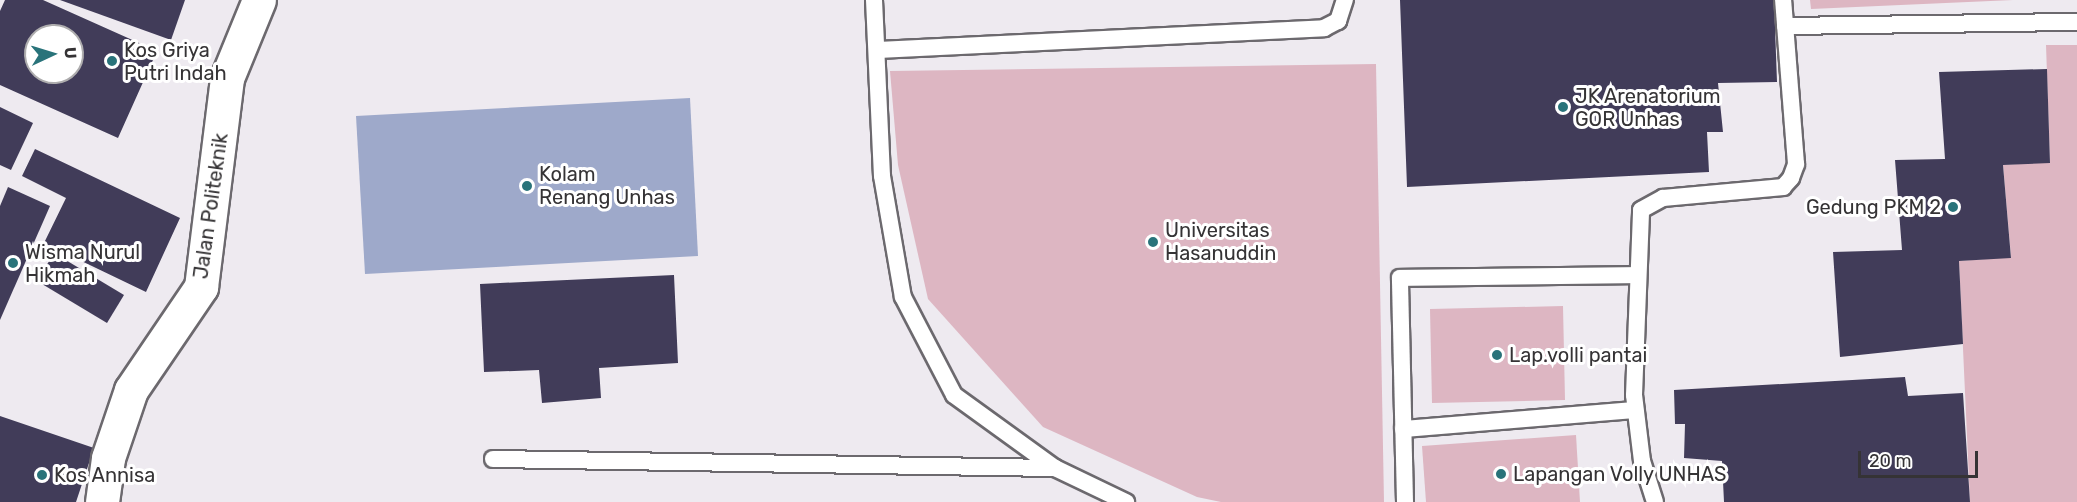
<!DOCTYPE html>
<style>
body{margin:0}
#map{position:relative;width:2077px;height:502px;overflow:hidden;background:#eeeaf0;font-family:Rubik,sans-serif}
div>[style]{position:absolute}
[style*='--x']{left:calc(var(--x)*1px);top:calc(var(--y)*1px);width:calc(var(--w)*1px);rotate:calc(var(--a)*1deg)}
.green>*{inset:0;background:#ddb6c2}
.water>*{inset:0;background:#9ea9ca}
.building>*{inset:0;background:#413c59}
.roads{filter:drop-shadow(2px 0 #6c696e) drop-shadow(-2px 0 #6c696e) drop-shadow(0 2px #6c696e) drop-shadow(0 -2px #6c696e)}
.lane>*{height:16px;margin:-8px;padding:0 8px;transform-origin:8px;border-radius:8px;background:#fff}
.street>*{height:33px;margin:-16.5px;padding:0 16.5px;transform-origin:16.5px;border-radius:16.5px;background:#fff}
.dots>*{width:16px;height:16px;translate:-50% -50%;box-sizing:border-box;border:3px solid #fff;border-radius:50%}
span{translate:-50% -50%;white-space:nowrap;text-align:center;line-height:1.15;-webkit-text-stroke:6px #fff;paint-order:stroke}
.poi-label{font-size:20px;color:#353335}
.left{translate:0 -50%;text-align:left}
.right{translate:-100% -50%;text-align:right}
.street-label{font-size:20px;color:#353335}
.north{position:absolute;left:24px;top:24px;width:60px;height:60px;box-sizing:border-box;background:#fff;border:2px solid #aeadae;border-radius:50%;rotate:86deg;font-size:16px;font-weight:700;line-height:24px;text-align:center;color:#353335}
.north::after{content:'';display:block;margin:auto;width:21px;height:27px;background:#29737a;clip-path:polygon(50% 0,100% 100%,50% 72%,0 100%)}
.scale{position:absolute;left:1858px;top:451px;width:120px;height:27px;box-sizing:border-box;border:3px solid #353335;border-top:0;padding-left:8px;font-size:18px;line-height:21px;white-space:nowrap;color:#353335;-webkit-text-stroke:4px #fff;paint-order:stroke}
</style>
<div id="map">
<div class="green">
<i style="clip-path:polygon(1810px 0,2013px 0,1811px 9px)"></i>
<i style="clip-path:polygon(2046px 45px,2077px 45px,2077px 502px,1970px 502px,1959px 261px,2011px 257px,2003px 165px,2050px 162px)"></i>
<i style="clip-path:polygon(1376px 64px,1384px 502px,1221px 502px,1197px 497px,1043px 427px,928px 299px,898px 165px,890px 71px)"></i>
<i style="clip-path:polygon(1563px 306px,1565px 400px,1432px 403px,1430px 309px)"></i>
<i style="clip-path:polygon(1576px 435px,1580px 502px,1426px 502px,1422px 446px)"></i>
</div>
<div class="water">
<i style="clip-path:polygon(690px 98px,698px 256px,365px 274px,356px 116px)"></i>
</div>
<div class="building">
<i style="clip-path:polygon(evenodd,5px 0,43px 0,157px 51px,118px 138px,0 85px,0 11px,5px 0,36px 36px,72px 36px,72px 72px,36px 72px,36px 36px)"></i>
<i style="clip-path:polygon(60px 0,185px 0,171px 40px)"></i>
<i style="clip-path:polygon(1400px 0,1774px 0,1777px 82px,1718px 83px,1723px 132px,1707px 132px,1709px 172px,1407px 187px)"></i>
<i style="clip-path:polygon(2047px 69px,2050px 163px,2003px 165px,2011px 258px,1959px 261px,1963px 344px,1840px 357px,1833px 252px,1902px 250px,1895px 160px,1945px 159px,1939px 72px)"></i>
<i style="clip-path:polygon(0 107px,33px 123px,11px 170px,0 165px)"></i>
<i style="clip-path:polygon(35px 149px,180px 218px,146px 292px,44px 243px,66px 198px,22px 176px)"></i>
<i style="clip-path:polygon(8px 187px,50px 206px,0 320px,0 206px)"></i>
<i style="clip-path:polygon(54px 253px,124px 295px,107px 323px,37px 281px)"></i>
<i style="clip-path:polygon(674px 275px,678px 363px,599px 368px,601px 398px,542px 403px,539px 370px,484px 372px,480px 284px)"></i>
<i style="clip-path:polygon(1905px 377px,1908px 396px,1963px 393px,1970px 502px,1724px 502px,1722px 461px,1684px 458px,1685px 424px,1675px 424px,1674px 390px)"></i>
<i style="clip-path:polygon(0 416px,94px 448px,76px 502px,0 502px)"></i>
</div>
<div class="roads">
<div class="lane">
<i style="--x:874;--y:0;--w:176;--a:87.4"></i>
<i style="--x:882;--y:176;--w:123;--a:80.2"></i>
<i style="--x:903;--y:297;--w:110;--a:62.5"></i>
<i style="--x:954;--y:395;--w:125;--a:35.9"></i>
<i style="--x:1055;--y:468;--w:79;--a:25.6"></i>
<i style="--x:1785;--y:26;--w:292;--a:-0.8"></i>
<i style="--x:878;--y:50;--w:447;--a:-2.8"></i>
<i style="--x:1324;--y:28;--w:16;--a:-27"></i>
<i style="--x:1338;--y:21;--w:22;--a:-72"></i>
<i style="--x:1403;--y:429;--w:233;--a:-4.7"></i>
<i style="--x:493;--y:459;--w:562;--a:0.92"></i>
<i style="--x:1405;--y:502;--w:224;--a:-91.3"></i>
<i style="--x:1400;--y:278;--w:236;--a:-0.7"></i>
<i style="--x:1655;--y:502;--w:43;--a:-107.6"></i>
<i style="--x:1642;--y:461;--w:66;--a:-96.9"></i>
<i style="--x:1634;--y:395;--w:185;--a:-87.8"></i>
<i style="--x:1641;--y:210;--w:25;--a:-29"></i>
<i style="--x:1663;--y:198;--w:121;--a:-5.2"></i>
<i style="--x:1783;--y:187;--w:12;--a:-48"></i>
<i style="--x:1791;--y:178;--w:15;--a:-70"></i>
<i style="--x:1796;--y:164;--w:165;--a:-94.5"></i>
</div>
<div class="street">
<i style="--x:102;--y:502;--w:44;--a:-82.2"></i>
<i style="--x:108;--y:458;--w:72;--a:-71.3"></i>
<i style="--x:131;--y:390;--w:125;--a:-55.8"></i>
<i style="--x:201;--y:287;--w:211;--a:-82.9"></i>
<i style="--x:227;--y:78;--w:84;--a:-67.7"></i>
</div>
</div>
<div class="dots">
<i style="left:112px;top:61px;background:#29737a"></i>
<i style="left:1563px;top:107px;background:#29737a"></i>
<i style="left:527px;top:186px;background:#29737a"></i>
<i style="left:1953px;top:207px;background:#29737a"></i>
<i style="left:1153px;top:242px;background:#29737a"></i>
<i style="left:13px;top:263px;background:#29737a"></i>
<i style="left:1497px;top:355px;background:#29737a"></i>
<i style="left:1501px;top:474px;background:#29737a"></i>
<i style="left:42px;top:475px;background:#29737a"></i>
</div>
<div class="poi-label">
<span class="left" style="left:124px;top:62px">Kos Griya<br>Putri Indah</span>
<span class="left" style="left:1575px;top:108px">JK Arenatorium<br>GOR Unhas</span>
<span class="left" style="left:539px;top:186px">Kolam<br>Renang Unhas</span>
<span class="right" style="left:1941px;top:207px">Gedung PKM 2</span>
<span class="left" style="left:1165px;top:242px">Universitas<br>Hasanuddin</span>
<span class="left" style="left:25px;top:264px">Wisma Nurul<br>Hikmah</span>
<span class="left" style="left:1509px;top:355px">Lap.volli pantai</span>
<span class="left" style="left:1513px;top:474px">Lapangan Volly UNHAS</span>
<span class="left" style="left:54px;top:475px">Kos Annisa</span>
</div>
<div class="street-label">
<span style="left:211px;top:206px;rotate:-82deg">Jalan Politeknik</span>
</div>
<div class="north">U</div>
<div class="scale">20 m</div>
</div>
